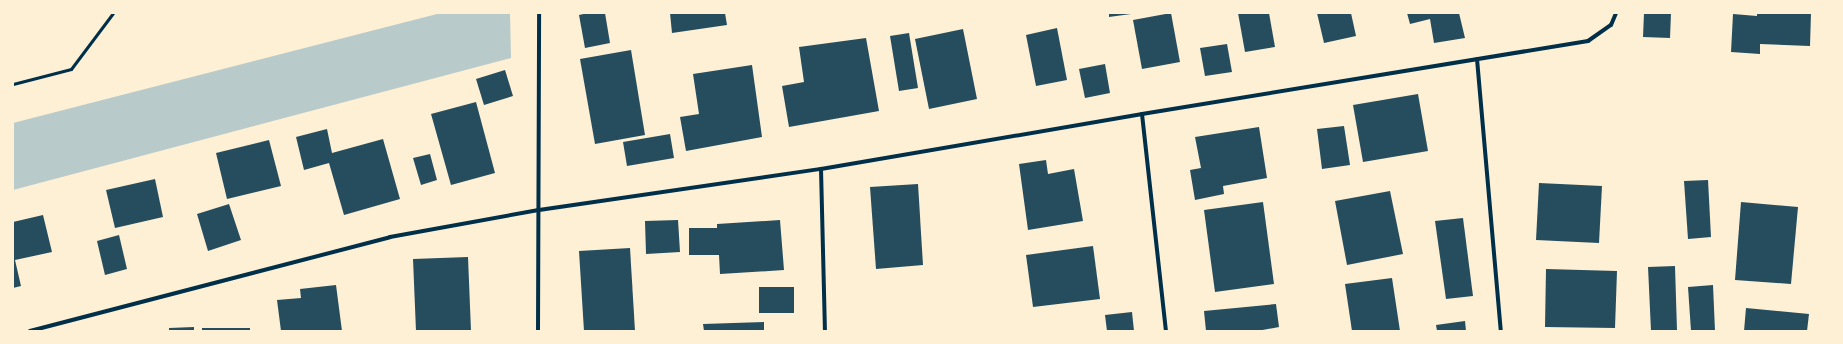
<!DOCTYPE html>
<style>
body{margin:0}
#map{position:relative;width:1843px;height:344px;overflow:hidden;background:#fdf0d5;font-family:"Titillium Web",sans-serif}
div>[style]{position:absolute}
[style*='--x']{left:calc(var(--x)*1px);top:calc(var(--y)*1px);width:calc(var(--w)*1px);rotate:calc(var(--a)*1deg)}
.green>*{inset:0;background:#b9caca}
.building>*{inset:0;background:#264d5e}
.service>*{height:3px;margin:-1.5px;padding:0 1.5px;transform-origin:1.5px;border-radius:1.5px;background:#003049}
.minor>*{height:4px;margin:-2px;padding:0 2px;transform-origin:2px;border-radius:2px;background:#003049}
span{translate:-50% -50%;white-space:nowrap;text-align:center;line-height:1.15;-webkit-text-stroke:3px #fdf0d5;paint-order:stroke}
.frame{position:absolute;inset:0;border:14px solid #fdf0d5;pointer-events:none}
</style>
<div id="map">
<div class="green">
<i style="clip-path:polygon(441px 13px,510px 13px,511px 58px,13px 190px,13px 123px)"></i>
</div>
<div class="building">
<i style="clip-path:polygon(588px 13px,605px 13px,610px 43px,585px 48px,579px 15px)"></i>
<i style="clip-path:polygon(670px 13px,725px 13px,727px 25px,672px 33px)"></i>
<i style="clip-path:polygon(1109px 13px,1131px 13px,1131px 14px,1109px 17px)"></i>
<i style="clip-path:polygon(1171px 13px,1180px 62px,1142px 69px,1133px 20px)"></i>
<i style="clip-path:polygon(1238px 13px,1269px 13px,1275px 47px,1245px 52px)"></i>
<i style="clip-path:polygon(1317px 13px,1351px 13px,1356px 36px,1324px 43px)"></i>
<i style="clip-path:polygon(1407px 13px,1459px 13px,1465px 38px,1434px 43px,1430px 19px,1410px 24px)"></i>
<i style="clip-path:polygon(1644px 13px,1671px 13px,1670px 38px,1643px 37px)"></i>
<i style="clip-path:polygon(1757px 13px,1811px 13px,1810px 46px,1760px 44px,1760px 54px,1731px 52px,1733px 14px,1757px 16px)"></i>
<i style="clip-path:polygon(1057px 28px,1067px 80px,1036px 86px,1026px 35px)"></i>
<i style="clip-path:polygon(963px 29px,977px 99px,929px 109px,915px 39px)"></i>
<i style="clip-path:polygon(909px 33px,918px 88px,899px 91px,890px 36px)"></i>
<i style="clip-path:polygon(866px 38px,879px 111px,789px 127px,782px 86px,804px 82px,799px 47px)"></i>
<i style="clip-path:polygon(1227px 44px,1232px 72px,1205px 76px,1200px 48px)"></i>
<i style="clip-path:polygon(631px 50px,645px 135px,595px 144px,580px 59px)"></i>
<i style="clip-path:polygon(1105px 64px,1110px 93px,1085px 98px,1079px 69px)"></i>
<i style="clip-path:polygon(752px 65px,762px 137px,686px 151px,680px 117px,699px 114px,693px 74px)"></i>
<i style="clip-path:polygon(505px 70px,513px 96px,484px 105px,476px 79px)"></i>
<i style="clip-path:polygon(1418px 94px,1428px 151px,1363px 162px,1353px 105px)"></i>
<i style="clip-path:polygon(476px 102px,495px 173px,451px 185px,431px 114px)"></i>
<i style="clip-path:polygon(1344px 126px,1350px 165px,1322px 169px,1317px 129px)"></i>
<i style="clip-path:polygon(1259px 127px,1267px 178px,1223px 186px,1224px 194px,1195px 200px,1190px 170px,1201px 168px,1195px 137px)"></i>
<i style="clip-path:polygon(327px 129px,332px 153px,383px 139px,400px 199px,344px 215px,329px 163px,304px 170px,296px 137px)"></i>
<i style="clip-path:polygon(670px 134px,674px 158px,627px 166px,623px 142px)"></i>
<i style="clip-path:polygon(269px 140px,281px 186px,227px 199px,216px 153px)"></i>
<i style="clip-path:polygon(430px 154px,437px 180px,421px 185px,413px 158px)"></i>
<i style="clip-path:polygon(1046px 160px,1048px 174px,1074px 169px,1083px 221px,1028px 230px,1019px 164px)"></i>
<i style="clip-path:polygon(155px 179px,163px 217px,115px 228px,106px 190px)"></i>
<i style="clip-path:polygon(1708px 180px,1711px 237px,1688px 239px,1684px 181px)"></i>
<i style="clip-path:polygon(1539px 183px,1602px 186px,1599px 243px,1536px 240px)"></i>
<i style="clip-path:polygon(918px 184px,923px 265px,876px 269px,870px 187px)"></i>
<i style="clip-path:polygon(1390px 191px,1403px 254px,1347px 265px,1335px 201px)"></i>
<i style="clip-path:polygon(1263px 202px,1274px 284px,1215px 292px,1204px 210px)"></i>
<i style="clip-path:polygon(1741px 202px,1798px 207px,1791px 284px,1735px 280px)"></i>
<i style="clip-path:polygon(229px 204px,241px 240px,208px 251px,197px 214px)"></i>
<i style="clip-path:polygon(43px 215px,52px 252px,15px 260px,21px 286px,13px 288px,13px 222px)"></i>
<i style="clip-path:polygon(1463px 218px,1473px 296px,1446px 299px,1435px 221px)"></i>
<i style="clip-path:polygon(678px 220px,680px 252px,646px 254px,645px 221px)"></i>
<i style="clip-path:polygon(780px 220px,784px 270px,720px 274px,719px 255px,689px 255px,689px 228px,717px 228px,717px 224px)"></i>
<i style="clip-path:polygon(119px 235px,127px 269px,105px 275px,97px 241px)"></i>
<i style="clip-path:polygon(1093px 246px,1100px 299px,1033px 307px,1026px 255px)"></i>
<i style="clip-path:polygon(630px 248px,635px 331px,584px 331px,579px 251px)"></i>
<i style="clip-path:polygon(468px 257px,471px 331px,416px 331px,413px 259px)"></i>
<i style="clip-path:polygon(1675px 266px,1677px 331px,1651px 331px,1648px 267px)"></i>
<i style="clip-path:polygon(1546px 269px,1617px 271px,1615px 328px,1545px 327px)"></i>
<i style="clip-path:polygon(1392px 278px,1400px 331px,1352px 331px,1345px 284px)"></i>
<i style="clip-path:polygon(336px 285px,342px 331px,281px 331px,277px 300px,301px 298px,300px 289px)"></i>
<i style="clip-path:polygon(1713px 285px,1715px 331px,1691px 331px,1688px 287px)"></i>
<i style="clip-path:polygon(759px 287px,794px 287px,794px 313px,759px 313px)"></i>
<i style="clip-path:polygon(1276px 304px,1279px 327px,1257px 331px,1206px 331px,1204px 311px)"></i>
<i style="clip-path:polygon(1746px 308px,1809px 314px,1807px 331px,1744px 331px)"></i>
<i style="clip-path:polygon(1132px 312px,1134px 331px,1107px 331px,1105px 315px)"></i>
<i style="clip-path:polygon(1465px 321px,1466px 331px,1437px 331px,1436px 325px)"></i>
<i style="clip-path:polygon(764px 322px,764px 331px,704px 331px,703px 324px)"></i>
<i style="clip-path:polygon(194px 327px,194px 331px,169px 331px,169px 328px)"></i>
<i style="clip-path:polygon(202px 328px,250px 328px,250px 331px,202px 331px)"></i>
</div>
<div class="service">
<i style="--x:13;--y:84;--w:60;--a:-14.5"></i>
<i style="--x:71;--y:69;--w:70;--a:-53.1"></i>
</div>
<div class="minor">
<i style="--x:1477;--y:59;--w:273;--a:85"></i>
<i style="--x:1142;--y:114;--w:218;--a:83.7"></i>
<i style="--x:821;--y:169;--w:162;--a:88.6"></i>
<i style="--x:30;--y:331;--w:372;--a:-14.6"></i>
<i style="--x:390;--y:237;--w:151;--a:-10.3"></i>
<i style="--x:539;--y:210;--w:285;--a:-8.3"></i>
<i style="--x:821;--y:169;--w:326;--a:-9.7"></i>
<i style="--x:1142;--y:114;--w:452;--a:-9.3"></i>
<i style="--x:1588;--y:41;--w:28;--a:-35"></i>
<i style="--x:1611;--y:25;--w:13;--a:-67"></i>
<i style="--x:538;--y:331;--w:318;--a:-89.8"></i>
</div>
<div class="frame"></div>
</div>
